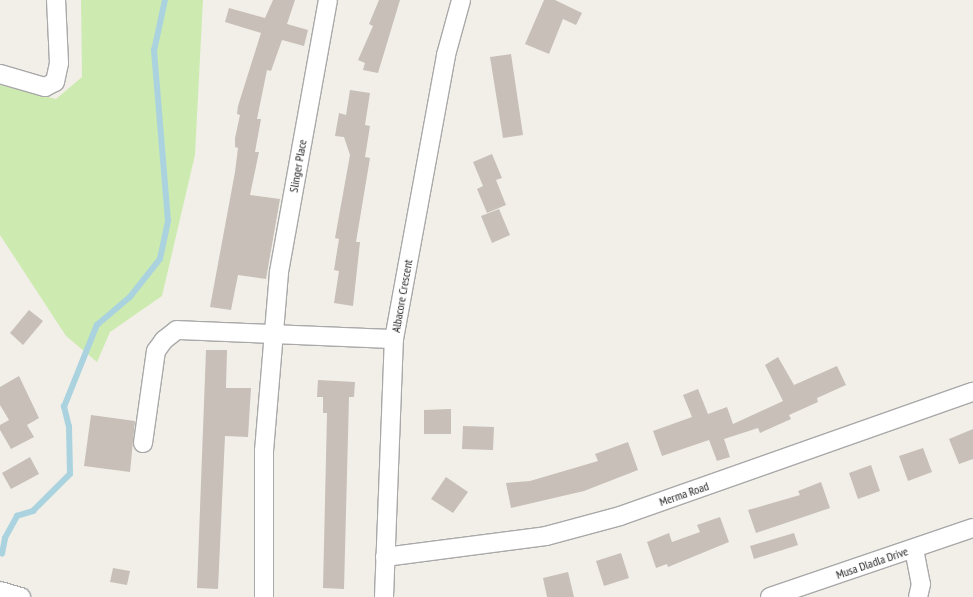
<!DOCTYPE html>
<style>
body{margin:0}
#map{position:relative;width:973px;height:597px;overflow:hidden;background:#f2efe9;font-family:"PT Sans Narrow",sans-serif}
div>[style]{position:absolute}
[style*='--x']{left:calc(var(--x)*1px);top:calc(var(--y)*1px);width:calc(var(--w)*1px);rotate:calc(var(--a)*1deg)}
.grass>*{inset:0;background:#cdebb0}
.stream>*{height:5.5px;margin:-2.75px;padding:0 2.75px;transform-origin:2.75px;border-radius:2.75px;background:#aad3df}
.building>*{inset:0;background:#c7bfb8}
.roads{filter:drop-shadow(1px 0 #a9a9a9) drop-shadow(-1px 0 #a9a9a9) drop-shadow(0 1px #a9a9a9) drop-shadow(0 -1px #a9a9a9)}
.minor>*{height:18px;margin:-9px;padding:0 9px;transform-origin:9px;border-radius:9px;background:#fff}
span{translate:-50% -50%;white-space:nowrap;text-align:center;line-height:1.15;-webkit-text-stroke:4.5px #fff;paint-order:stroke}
.street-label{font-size:12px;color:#222}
</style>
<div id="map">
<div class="grass">
<i style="clip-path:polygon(81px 0,203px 0,195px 155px,162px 296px,110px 332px,97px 362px,66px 336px,0 235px,0 85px,56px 99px,82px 77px)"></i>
</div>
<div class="stream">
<i style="--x:2;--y:554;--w:16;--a:-79"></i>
<i style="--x:5;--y:538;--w:25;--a:-61"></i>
<i style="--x:17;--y:516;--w:17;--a:-17"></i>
<i style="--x:33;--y:511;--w:52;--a:-45"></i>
<i style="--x:70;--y:474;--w:47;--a:-91.2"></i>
<i style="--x:69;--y:427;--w:21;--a:-104"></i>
<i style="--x:64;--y:407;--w:88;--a:-68.1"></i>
<i style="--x:97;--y:325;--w:43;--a:-40.3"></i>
<i style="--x:130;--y:297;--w:48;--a:-51.7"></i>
<i style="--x:160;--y:259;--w:39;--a:-78"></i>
<i style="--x:168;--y:221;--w:171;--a:-94.7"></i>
<i style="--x:154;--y:51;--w:52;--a:-77.8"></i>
</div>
<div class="building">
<i style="clip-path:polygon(273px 0,295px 0,287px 24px,308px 30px,304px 46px,282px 40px,271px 71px,267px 70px,257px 119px,261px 119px,255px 152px,259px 152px,250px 195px,280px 199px,266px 279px,238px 275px,231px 310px,210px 307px,235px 172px,238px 148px,235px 147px,235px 138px,240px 115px,237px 114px,238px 106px,261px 33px,225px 22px,229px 8px,265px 18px)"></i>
<i style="clip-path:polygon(379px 0,400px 0,378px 73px,363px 70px,365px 63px,358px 60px,373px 26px,369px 24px)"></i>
<i style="clip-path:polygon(544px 0,555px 0,582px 13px,576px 25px,563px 19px,549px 54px,525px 44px)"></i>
<i style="clip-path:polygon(511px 54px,523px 135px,503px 138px,490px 57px)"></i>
<i style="clip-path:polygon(350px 90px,370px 93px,365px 125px,370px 126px,365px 157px,370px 158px,356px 242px,360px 242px,353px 306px,334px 303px,339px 271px,334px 270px,339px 239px,335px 238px,350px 155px,344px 137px,335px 136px,339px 113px,346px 115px)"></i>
<i style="clip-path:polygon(492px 154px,502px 178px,496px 180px,506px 205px,487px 213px,477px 189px,483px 186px,473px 162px)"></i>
<i style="clip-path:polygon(499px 209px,510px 235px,492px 243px,481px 216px)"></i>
<i style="clip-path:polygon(29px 310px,43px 321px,23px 345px,10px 333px)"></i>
<i style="clip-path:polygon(206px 350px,227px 350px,226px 388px,251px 388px,248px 437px,225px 436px,218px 589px,197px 588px)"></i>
<i style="clip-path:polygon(778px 357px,794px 385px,837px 366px,846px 385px,817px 398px,818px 402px,789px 415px,791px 419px,760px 433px,758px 428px,724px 439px,730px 457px,717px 461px,709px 440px,662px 456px,653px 431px,692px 417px,683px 395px,698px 389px,708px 414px,727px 407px,733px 424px,783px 401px,765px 365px)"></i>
<i style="clip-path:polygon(19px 376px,39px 418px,27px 425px,34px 437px,11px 449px,0 430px,0 425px,9px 420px,0 405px,0 387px)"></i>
<i style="clip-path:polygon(318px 380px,355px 382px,354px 397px,349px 397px,344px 589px,323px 588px,327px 413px,323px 413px,323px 397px,317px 397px)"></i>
<i style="clip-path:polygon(451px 409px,451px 434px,424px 434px,424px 410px)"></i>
<i style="clip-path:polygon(91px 415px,135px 421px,130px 472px,84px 466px)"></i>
<i style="clip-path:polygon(463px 426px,494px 427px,493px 450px,462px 449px)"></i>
<i style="clip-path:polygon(973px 429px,973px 459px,959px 464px,949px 439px)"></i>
<i style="clip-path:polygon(628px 442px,638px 470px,584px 491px,511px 508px,506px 483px,530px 481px,598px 461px,595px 454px)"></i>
<i style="clip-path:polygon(923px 448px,932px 472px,908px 481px,899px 456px)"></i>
<i style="clip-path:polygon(30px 457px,39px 474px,11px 489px,2px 473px)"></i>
<i style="clip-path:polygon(871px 465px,880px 491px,858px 499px,849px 473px)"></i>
<i style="clip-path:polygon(446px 477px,468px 492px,453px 513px,431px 499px)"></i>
<i style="clip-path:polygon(821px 482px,830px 508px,756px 533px,748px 510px,800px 495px,798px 491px)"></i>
<i style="clip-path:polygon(720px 517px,729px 542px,668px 567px,667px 564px,656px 568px,647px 542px,669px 533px,672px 542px,700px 532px,697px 525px)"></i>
<i style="clip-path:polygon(794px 533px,798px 545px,754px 559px,750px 546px)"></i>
<i style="clip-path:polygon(621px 553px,629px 578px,604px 586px,596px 561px)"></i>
<i style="clip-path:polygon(113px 568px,130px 571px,127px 585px,110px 582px)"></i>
<i style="clip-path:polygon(568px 572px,574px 597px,547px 597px,543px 578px)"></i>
</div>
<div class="roads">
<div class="minor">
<i style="--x:0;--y:74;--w:47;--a:16.1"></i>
<i style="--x:45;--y:87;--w:11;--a:-27"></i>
<i style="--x:55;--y:82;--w:19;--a:-78"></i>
<i style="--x:59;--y:63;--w:63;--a:-92.7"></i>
<i style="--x:143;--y:443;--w:93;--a:-82"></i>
<i style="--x:156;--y:351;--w:14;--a:-54"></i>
<i style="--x:164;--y:340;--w:16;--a:-38"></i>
<i style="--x:177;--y:330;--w:217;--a:2.4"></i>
<i style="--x:914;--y:549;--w:36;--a:79"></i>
<i style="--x:921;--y:584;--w:13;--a:103"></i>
<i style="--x:385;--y:557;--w:162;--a:-7.4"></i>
<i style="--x:546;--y:536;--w:77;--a:-15.1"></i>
<i style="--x:620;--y:516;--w:374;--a:-19.4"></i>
<i style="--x:0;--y:591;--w:22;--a:16"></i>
<i style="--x:264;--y:597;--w:146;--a:-90"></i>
<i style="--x:264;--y:451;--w:180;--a:-85.2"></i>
<i style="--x:279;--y:272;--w:276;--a:-79.8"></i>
<i style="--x:384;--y:597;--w:258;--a:-87.8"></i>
<i style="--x:394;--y:339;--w:289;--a:-79.6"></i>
<i style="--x:446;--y:55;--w:57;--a:-74.7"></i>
<i style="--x:770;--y:597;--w:214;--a:-18.8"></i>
</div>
</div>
<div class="street-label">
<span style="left:298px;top:166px;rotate:-80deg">Slinger Place</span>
<span style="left:402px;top:296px;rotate:-80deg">Albacore Crescent</span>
<span style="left:684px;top:494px;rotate:-19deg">Merma Road</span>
<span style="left:872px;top:563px;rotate:-19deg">Musa Dladla Drive</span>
</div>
</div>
